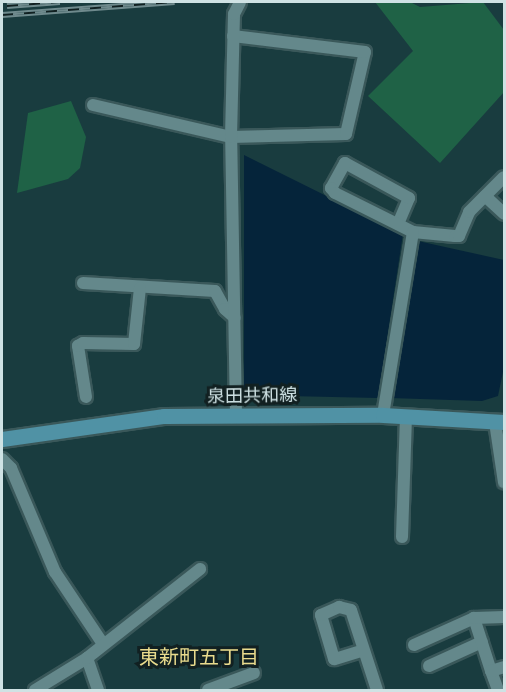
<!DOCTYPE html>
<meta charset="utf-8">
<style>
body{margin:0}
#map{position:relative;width:506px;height:692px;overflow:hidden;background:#193c3f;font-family:"Exo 2","Noto Sans JP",sans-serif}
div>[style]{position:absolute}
.green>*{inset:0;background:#1f6246}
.water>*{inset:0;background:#05243a}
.roads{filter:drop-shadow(2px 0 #3a585a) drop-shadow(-2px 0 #3a585a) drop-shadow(0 2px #3a585a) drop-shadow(0 -2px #3a585a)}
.minor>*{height:12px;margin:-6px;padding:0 6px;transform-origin:6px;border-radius:6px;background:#64888b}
.major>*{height:15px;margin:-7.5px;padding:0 7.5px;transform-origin:7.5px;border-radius:7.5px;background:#5092a5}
.rail>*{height:6px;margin-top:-3px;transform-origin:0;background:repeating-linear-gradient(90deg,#112021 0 11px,#6f8a8d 0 22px);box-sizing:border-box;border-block:2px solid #6f8a8d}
span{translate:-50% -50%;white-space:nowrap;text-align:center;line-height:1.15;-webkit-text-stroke:6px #112021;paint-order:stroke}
.street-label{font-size:18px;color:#cfe2e4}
.neighbourhood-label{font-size:20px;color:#e9db8d}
.frame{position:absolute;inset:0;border:3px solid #cfe2e4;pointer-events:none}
</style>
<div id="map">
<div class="green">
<i style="clip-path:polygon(375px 2px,410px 2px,420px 7px,483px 2px,504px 30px,504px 92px,440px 163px,368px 96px,413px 51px)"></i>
<i style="clip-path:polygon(71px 101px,86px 137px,80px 168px,68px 179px,17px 193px,28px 113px)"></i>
</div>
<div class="water">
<i style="clip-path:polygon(244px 155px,403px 234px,378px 398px,244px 395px)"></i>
<i style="clip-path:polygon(418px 241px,504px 260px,504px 367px,498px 396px,482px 401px,390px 398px)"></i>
</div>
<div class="roads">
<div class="minor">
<i style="left:93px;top:105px;width:142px;rotate:13.1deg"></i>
<i style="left:231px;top:137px;width:115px;rotate:-1.5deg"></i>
<i style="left:346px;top:134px;width:84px;rotate:-77deg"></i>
<i style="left:365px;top:52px;width:133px;rotate:-173.1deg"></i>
<i style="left:485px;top:196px;width:26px;rotate:43deg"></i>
<i style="left:398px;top:224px;width:28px;rotate:-67deg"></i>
<i style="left:409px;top:198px;width:73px;rotate:-151.3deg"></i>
<i style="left:345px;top:163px;width:29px;rotate:119deg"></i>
<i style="left:331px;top:188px;width:6px;rotate:51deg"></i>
<i style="left:335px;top:193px;width:87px;rotate:26.6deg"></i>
<i style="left:413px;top:232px;width:42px;rotate:5.4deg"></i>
<i style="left:455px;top:236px;width:4px"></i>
<i style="left:459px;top:236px;width:26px;rotate:-67deg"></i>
<i style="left:469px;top:212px;width:49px;rotate:-45deg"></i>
<i style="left:83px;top:283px;width:132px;rotate:3.5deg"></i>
<i style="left:215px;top:291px;width:21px;rotate:61deg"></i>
<i style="left:225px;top:309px;width:13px;rotate:42deg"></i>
<i style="left:86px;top:397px;width:52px;rotate:-98.9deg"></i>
<i style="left:78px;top:346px;width:6px;rotate:-31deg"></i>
<i style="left:83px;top:343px;width:51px;rotate:1.1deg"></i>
<i style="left:134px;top:344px;width:56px;rotate:-83.9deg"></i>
<i style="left:236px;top:415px;width:278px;rotate:-91deg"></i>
<i style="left:231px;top:137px;width:123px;rotate:-88.6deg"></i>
<i style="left:234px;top:14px;width:13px;rotate:-63deg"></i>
<i style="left:383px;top:415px;width:185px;rotate:-80.7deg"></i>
<i style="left:495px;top:422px;width:61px;rotate:81.5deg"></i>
<i style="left:2px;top:459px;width:13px;rotate:45deg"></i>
<i style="left:11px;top:468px;width:113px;rotate:67.1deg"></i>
<i style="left:55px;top:572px;width:87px;rotate:56.3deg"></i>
<i style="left:402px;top:537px;width:120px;rotate:-88.1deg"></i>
<i style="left:414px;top:645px;width:66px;rotate:-24.2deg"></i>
<i style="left:361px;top:651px;width:28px;rotate:163deg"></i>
<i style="left:334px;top:659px;width:46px;rotate:-106.5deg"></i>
<i style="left:321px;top:615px;width:20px;rotate:-24deg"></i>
<i style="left:339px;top:607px;width:12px;rotate:14deg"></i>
<i style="left:351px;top:610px;width:84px;rotate:72deg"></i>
<i style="left:87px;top:658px;width:34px;rotate:71deg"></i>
<i style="left:429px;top:666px;width:58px;rotate:-24.4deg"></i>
<i style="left:491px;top:671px;width:56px;rotate:-107.8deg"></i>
<i style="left:474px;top:618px;width:30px;rotate:-2deg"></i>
<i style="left:35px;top:690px;width:61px;rotate:-31.6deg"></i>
<i style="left:87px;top:658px;width:144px;rotate:-38.2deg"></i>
<i style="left:208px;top:690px;width:49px;rotate:-20.3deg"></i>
<i style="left:498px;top:690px;width:20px;rotate:-110deg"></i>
<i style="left:491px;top:671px;width:14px;rotate:-17deg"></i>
</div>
<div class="major">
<i style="left:2px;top:439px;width:164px;rotate:-8.1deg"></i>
<i style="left:164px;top:416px;width:219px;rotate:-0.3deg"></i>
<i style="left:383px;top:415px;width:121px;rotate:3.3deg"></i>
</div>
</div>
<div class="rail">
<i style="left:7px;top:6px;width:53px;rotate:-4.3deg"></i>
<i style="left:2px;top:15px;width:173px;rotate:-4.3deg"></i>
</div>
<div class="street-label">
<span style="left:252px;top:395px;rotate:-1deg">泉田共和線</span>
</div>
<div class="neighbourhood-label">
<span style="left:199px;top:656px">東新町五丁目</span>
</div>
<div class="frame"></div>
</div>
